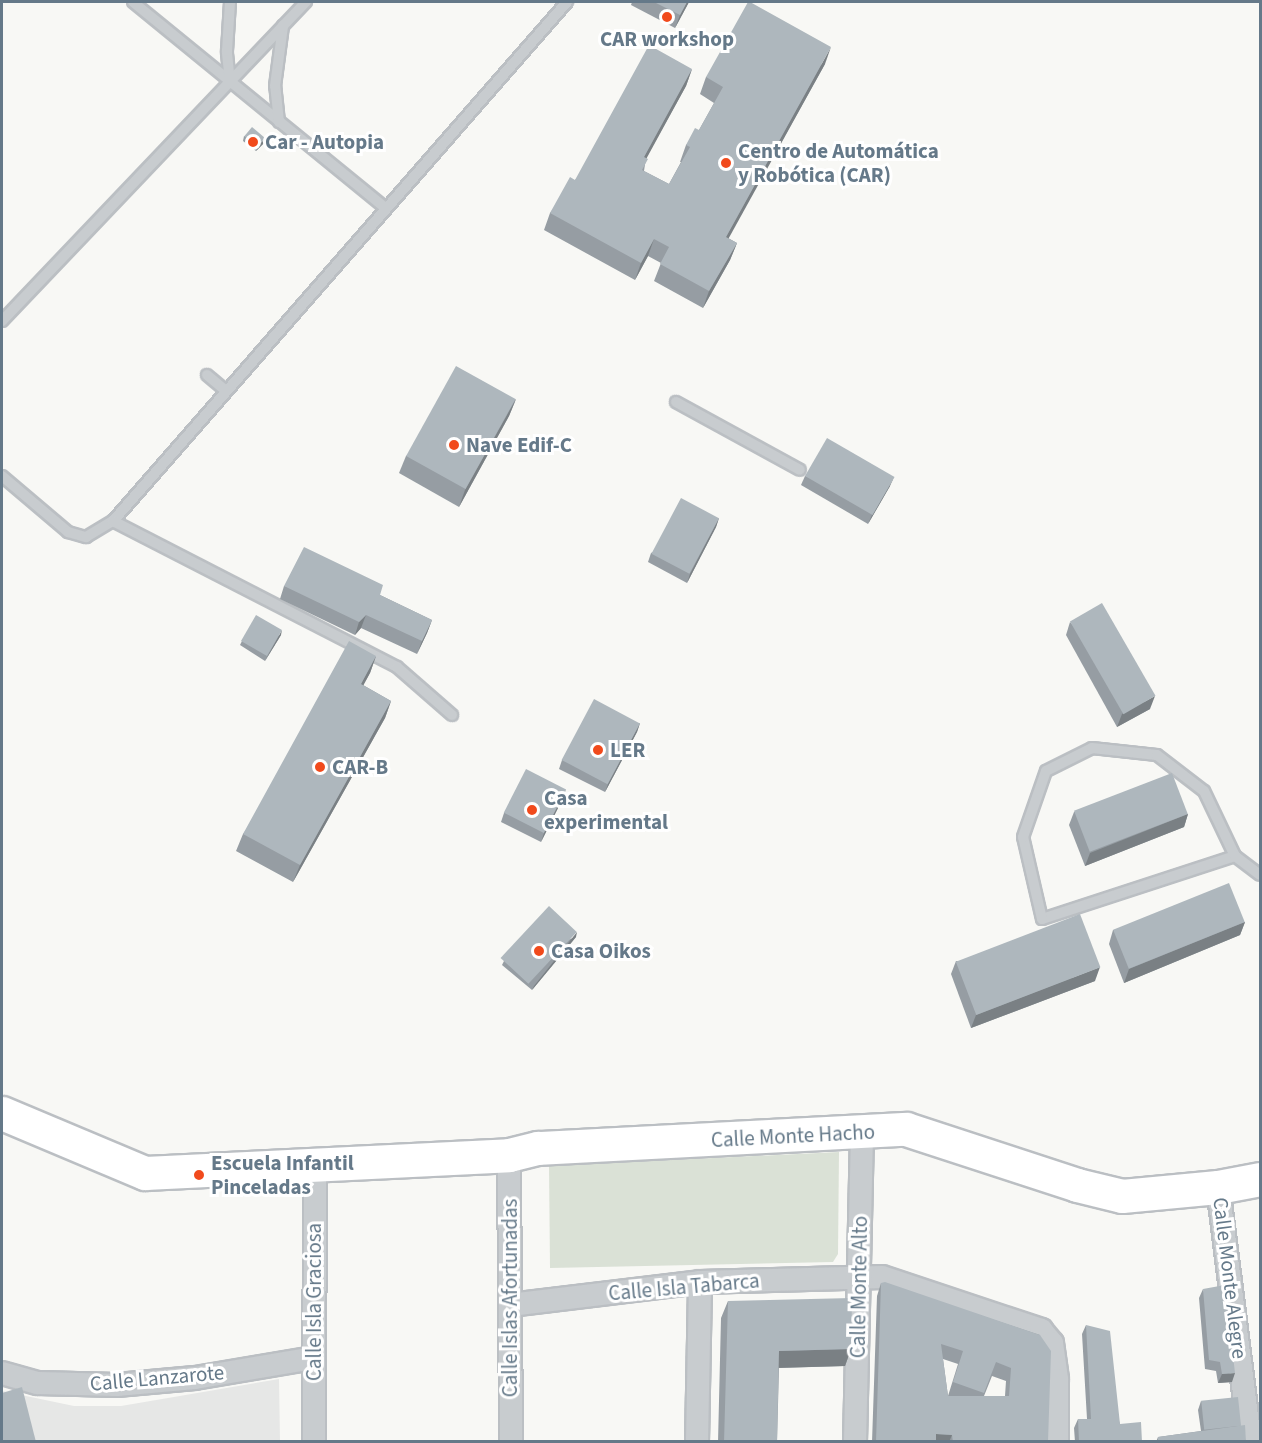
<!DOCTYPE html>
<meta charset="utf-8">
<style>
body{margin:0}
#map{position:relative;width:1262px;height:1443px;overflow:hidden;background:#f8f8f5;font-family:"Source Sans 3",sans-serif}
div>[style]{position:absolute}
.built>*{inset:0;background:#e6e7e6}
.green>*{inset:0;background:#dae1d6}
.roads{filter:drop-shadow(2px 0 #bbbfc3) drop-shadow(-2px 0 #bbbfc3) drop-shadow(0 2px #bbbfc3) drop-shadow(0 -2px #bbbfc3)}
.service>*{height:10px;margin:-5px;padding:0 5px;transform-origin:5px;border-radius:5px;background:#c8cccf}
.minor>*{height:22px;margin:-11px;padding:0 11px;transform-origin:11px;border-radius:11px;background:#c8cccf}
.primary>*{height:33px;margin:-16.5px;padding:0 16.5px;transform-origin:16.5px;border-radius:16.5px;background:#fff}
.wall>*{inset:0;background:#969da3}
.shaded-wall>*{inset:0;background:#7a8084}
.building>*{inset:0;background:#aeb7bd;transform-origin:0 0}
.dots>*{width:16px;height:16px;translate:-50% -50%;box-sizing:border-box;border:3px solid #fff;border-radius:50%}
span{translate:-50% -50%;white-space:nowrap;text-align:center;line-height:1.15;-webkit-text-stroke:6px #fff;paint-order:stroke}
.poi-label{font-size:21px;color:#657989;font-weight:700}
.left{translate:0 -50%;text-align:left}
.street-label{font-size:21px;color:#657989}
.frame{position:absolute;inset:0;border:3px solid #657989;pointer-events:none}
</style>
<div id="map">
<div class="built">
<i style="clip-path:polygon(279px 1379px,280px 1441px,2px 1442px,2px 1391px,74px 1406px,121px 1406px)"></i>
</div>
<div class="green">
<i style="clip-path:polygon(839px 1152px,838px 1254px,833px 1262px,550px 1268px,549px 1166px)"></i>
</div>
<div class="roads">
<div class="service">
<i style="left:133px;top:2px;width:326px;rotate:39.2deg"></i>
<i style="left:230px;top:82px;width:31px;rotate:-96deg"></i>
<i style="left:227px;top:51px;width:49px;rotate:-86.5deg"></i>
<i style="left:279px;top:122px;width:36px;rotate:-96deg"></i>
<i style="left:275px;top:86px;width:61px;rotate:-82.4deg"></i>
<i style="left:2px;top:321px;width:441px;rotate:-46.4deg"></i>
<i style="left:207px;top:375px;width:25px;rotate:40deg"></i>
<i style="left:676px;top:402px;width:141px;rotate:28.7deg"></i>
<i style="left:2px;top:476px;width:87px;rotate:40.3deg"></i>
<i style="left:68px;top:532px;width:19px;rotate:16deg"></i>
<i style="left:86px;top:537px;width:31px;rotate:-31deg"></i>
<i style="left:113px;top:521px;width:690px;rotate:-48.82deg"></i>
<i style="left:113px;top:521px;width:319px;rotate:27.2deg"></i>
<i style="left:397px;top:667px;width:73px;rotate:41.1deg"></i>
<i style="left:1235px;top:856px;width:203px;rotate:161.9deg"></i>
<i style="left:1042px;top:919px;width:84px;rotate:-103deg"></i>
<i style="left:1023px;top:837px;width:70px;rotate:-70.8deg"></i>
<i style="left:1046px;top:771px;width:51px;rotate:-26.6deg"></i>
<i style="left:1092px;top:748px;width:65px;rotate:6.1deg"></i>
<i style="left:1157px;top:755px;width:59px;rotate:37.5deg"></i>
<i style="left:1204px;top:791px;width:72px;rotate:64.5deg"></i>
<i style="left:1235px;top:856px;width:31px;rotate:37deg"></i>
</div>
<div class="minor">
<i style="left:509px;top:1155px;width:287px;rotate:89.6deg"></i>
<i style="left:1218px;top:1187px;width:257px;rotate:82.8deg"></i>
<i style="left:510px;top:1305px;width:191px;rotate:-6.9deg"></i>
<i style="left:700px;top:1282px;width:182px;rotate:-1.6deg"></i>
<i style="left:882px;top:1277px;width:168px;rotate:18.4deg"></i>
<i style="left:1041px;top:1330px;width:17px;rotate:50deg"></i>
<i style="left:1052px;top:1343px;width:37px;rotate:82deg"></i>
<i style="left:1057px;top:1380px;width:62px;rotate:90deg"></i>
<i style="left:2px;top:1373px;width:37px;rotate:16deg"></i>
<i style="left:38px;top:1383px;width:79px;rotate:1.5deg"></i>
<i style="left:117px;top:1385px;width:78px;rotate:-5.1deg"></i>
<i style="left:195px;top:1378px;width:120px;rotate:-9.6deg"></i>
<i style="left:314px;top:1442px;width:279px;rotate:-89.8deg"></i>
<i style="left:697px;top:1442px;width:160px;rotate:-88.9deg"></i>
<i style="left:855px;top:1442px;width:309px;rotate:-88.7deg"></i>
</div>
<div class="primary">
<i style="left:2px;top:1113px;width:155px;rotate:22.8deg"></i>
<i style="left:145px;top:1173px;width:364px;rotate:-2.8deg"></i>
<i style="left:509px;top:1155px;width:30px;rotate:-14deg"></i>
<i style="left:538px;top:1148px;width:368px;rotate:-3deg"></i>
<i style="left:906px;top:1129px;width:180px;rotate:18.1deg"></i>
<i style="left:1077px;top:1185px;width:46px;rotate:13.7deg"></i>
<i style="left:1122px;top:1196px;width:96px;rotate:-5.4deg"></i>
<i style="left:1218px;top:1187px;width:43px;rotate:-10.8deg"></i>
</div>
</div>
<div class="wall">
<i style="clip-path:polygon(632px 2px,689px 2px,675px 28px,631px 5px)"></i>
<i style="clip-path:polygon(825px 64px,728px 238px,737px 243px,730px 260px,703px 308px,654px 281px,661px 263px,648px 256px,635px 280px,544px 230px,550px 213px,575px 180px,692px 69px,686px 86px,646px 158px,644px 171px,669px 184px,681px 162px,680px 162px,686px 145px,699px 130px,714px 103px,700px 94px,706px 77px)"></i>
<i style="clip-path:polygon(244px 136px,264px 143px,256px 151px,243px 141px)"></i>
<i style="clip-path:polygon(516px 399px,509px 416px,459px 507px,399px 473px,406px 456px)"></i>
<i style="clip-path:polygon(805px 476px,890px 486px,868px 524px,801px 485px)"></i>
<i style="clip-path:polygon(719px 518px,716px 527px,687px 583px,648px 562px,651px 553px)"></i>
<i style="clip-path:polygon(284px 586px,380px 595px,432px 620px,427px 633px,417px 654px,361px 628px,355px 635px,280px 599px)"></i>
<i style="clip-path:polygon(1070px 622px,1150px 709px,1117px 727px,1066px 635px)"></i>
<i style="clip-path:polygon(281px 635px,265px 661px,240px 645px,242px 641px)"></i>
<i style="clip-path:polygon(376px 656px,370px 673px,363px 685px,391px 701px,385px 718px,293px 882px,236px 851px,243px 834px)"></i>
<i style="clip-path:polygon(640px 723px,637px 732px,605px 792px,559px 769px,562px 760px)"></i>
<i style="clip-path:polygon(563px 798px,541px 842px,501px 822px,504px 813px)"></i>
<i style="clip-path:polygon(1074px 812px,1188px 814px,1184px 827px,1085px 866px,1069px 825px)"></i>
<i style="clip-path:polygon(1245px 922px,1240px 935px,1124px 983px,1109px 944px,1113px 930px)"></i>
<i style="clip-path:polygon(576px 937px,532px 990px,502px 965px,504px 961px)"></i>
<i style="clip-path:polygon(956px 961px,1095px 981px,971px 1028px,951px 974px)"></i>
<i style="clip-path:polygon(evenodd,881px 1283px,1040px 1335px,1048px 1442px,872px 1442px,877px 1296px,881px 1283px,943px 1359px,958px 1364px,948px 1396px,943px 1359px,881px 1283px,992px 1376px,1006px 1381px,1005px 1396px,984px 1396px,992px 1376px)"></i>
<i style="clip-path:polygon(1203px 1289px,1232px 1382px,1218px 1383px,1216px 1371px,1205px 1369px,1199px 1298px)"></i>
<i style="clip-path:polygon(728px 1301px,851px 1349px,845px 1366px,779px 1368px,777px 1442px,718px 1442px,721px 1318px)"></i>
<i style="clip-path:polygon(1086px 1325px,1120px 1424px,1142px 1442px,1075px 1442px,1074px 1428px,1078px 1419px,1087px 1419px,1082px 1334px)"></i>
<i style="clip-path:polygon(1201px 1401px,1241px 1426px,1246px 1442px,1156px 1442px,1158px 1437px,1201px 1431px,1198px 1410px)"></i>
</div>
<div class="shaded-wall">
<i style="clip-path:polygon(687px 2px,689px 2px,675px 28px,680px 15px)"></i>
<i style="clip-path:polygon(831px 47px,825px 64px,720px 254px,726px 237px)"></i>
<i style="clip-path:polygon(692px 69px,686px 86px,638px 174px,644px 157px)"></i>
<i style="clip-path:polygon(265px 138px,264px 143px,256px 151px,258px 147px)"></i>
<i style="clip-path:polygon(654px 239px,648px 256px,635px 280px,641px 263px)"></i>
<i style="clip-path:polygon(737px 243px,730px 260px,703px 308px,709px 291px)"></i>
<i style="clip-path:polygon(516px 399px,509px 416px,459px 507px,465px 490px)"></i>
<i style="clip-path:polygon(894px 477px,890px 486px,868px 524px,872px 515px)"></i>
<i style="clip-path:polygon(719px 518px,716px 527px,687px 583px,690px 574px)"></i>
<i style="clip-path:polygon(366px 615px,361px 628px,355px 635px,359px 622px)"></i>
<i style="clip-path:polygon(432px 620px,427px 633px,417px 654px,422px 641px)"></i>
<i style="clip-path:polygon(282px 630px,281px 635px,265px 661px,267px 657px)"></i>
<i style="clip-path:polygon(376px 656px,370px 673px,355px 701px,361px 684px)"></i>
<i style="clip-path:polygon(1155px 696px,1150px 709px,1117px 727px,1122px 714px)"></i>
<i style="clip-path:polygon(391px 701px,385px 718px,293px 882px,300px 865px)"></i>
<i style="clip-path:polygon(640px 723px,637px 732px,605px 792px,608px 784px)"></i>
<i style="clip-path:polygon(566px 789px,563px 798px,541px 842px,544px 833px)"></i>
<i style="clip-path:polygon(1188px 814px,1184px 827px,1085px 866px,1090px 853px)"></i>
<i style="clip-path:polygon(1245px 922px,1240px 935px,1124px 983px,1129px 969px)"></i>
<i style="clip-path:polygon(577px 932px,576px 937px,532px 990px,534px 986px)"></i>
<i style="clip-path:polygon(1100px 967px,1095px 981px,971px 1028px,976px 1015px)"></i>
<i style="clip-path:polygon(851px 1349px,845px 1366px,773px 1368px,779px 1351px)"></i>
<i style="clip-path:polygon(1235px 1373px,1232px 1382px,1218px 1383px,1222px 1374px)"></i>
<i style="clip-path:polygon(936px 1434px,952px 1435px,949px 1442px,934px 1442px)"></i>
</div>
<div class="building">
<i style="clip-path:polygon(654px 2px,687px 2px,680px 15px)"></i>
<i style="clip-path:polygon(748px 2px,750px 2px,831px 47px,726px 237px,737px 243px,709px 291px,660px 264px,669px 247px,654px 239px,641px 263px,550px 213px,570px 177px,575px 180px,649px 45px,692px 69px,644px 157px,648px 159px,642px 170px,669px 184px,690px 147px,686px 145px,695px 128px,699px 130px,723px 87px,706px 77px)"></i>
<i style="left:252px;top:127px;width:17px;height:12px;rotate:40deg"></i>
<i style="left:456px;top:366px;width:68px;height:103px;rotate:29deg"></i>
<i style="left:827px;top:438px;width:78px;height:44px;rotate:30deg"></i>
<i style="left:681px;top:498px;width:43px;height:63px;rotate:28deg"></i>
<i style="clip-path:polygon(304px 547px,383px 585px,380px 595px,432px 620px,422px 641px,366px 615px,359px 622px,284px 586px)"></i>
<i style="left:1102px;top:603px;width:107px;height:37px;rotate:60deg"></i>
<i style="left:256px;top:615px;width:30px;height:30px;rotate:30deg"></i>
<i style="clip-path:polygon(349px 641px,376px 656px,361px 684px,391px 701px,300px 865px,243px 834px)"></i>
<i style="left:594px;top:699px;width:52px;height:69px;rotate:28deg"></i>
<i style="left:526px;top:769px;width:45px;height:49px;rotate:27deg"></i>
<i style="left:1172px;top:773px;width:44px;height:105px;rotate:69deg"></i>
<i style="left:1229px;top:883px;width:42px;height:125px;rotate:68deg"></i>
<i style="left:549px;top:906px;width:38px;height:71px;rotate:43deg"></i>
<i style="left:1080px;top:914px;width:57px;height:133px;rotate:69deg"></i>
<i style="clip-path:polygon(evenodd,885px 1282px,1040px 1335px,1051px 1351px,1048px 1442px,953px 1442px,952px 1435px,936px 1434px,936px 1442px,876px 1442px,881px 1283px,885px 1282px,941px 1344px,963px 1351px,953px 1382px,984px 1393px,996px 1362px,1011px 1368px,1009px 1396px,948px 1396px,941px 1344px)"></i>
<i style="clip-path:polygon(1225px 1285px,1235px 1373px,1222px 1374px,1220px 1362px,1209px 1360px,1203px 1289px)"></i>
<i style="clip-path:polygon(852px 1298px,851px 1349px,779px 1351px,777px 1442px,724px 1442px,728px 1301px)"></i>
<i style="clip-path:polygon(1086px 1325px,1110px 1331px,1120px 1424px,1141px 1422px,1142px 1442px,1079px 1442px,1078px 1419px,1091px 1419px)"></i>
<i style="clip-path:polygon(22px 1387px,36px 1442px,2px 1442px,2px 1393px)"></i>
<i style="left:1238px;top:1397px;width:29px;height:37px;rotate:84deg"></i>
<i style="clip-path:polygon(1245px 1425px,1246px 1442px,1158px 1442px,1158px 1437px)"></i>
</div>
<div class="dots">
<i style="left:667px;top:17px;background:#f14a1c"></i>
<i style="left:253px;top:142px;background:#f14a1c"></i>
<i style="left:726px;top:163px;background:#f14a1c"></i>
<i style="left:454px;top:445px;background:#f14a1c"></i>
<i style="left:598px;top:750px;background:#f14a1c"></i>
<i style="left:320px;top:767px;background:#f14a1c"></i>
<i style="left:532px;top:810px;background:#f14a1c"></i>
<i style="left:539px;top:951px;background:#f14a1c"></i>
<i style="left:199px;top:1175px;background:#f14a1c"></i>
</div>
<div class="poi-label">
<span style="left:667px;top:39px">CAR workshop</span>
<span class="left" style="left:265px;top:142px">Car - Autopia</span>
<span class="left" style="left:738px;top:163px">Centro de Automática<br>y Robótica (CAR)</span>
<span class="left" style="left:466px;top:445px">Nave Edif-C</span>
<span class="left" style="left:610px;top:750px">LER</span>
<span class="left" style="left:332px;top:767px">CAR-B</span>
<span class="left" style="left:544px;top:810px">Casa<br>experimental</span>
<span class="left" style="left:551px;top:951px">Casa Oikos</span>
<span class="left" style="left:211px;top:1175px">Escuela Infantil<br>Pinceladas</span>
</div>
<div class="street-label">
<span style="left:793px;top:1136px;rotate:-3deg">Calle Monte Hacho</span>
<span style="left:1230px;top:1278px;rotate:83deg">Calle Monte Alegre</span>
<span style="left:684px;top:1287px;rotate:-5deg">Calle Isla Tabarca</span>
<span style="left:859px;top:1287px;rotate:-89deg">Calle Monte Alto</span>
<span style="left:510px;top:1298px;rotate:-90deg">Calle Islas Afortunadas</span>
<span style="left:314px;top:1302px;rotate:-90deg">Calle Isla Graciosa</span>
<span style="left:157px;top:1378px;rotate:-5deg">Calle Lanzarote</span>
</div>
<div class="frame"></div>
</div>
